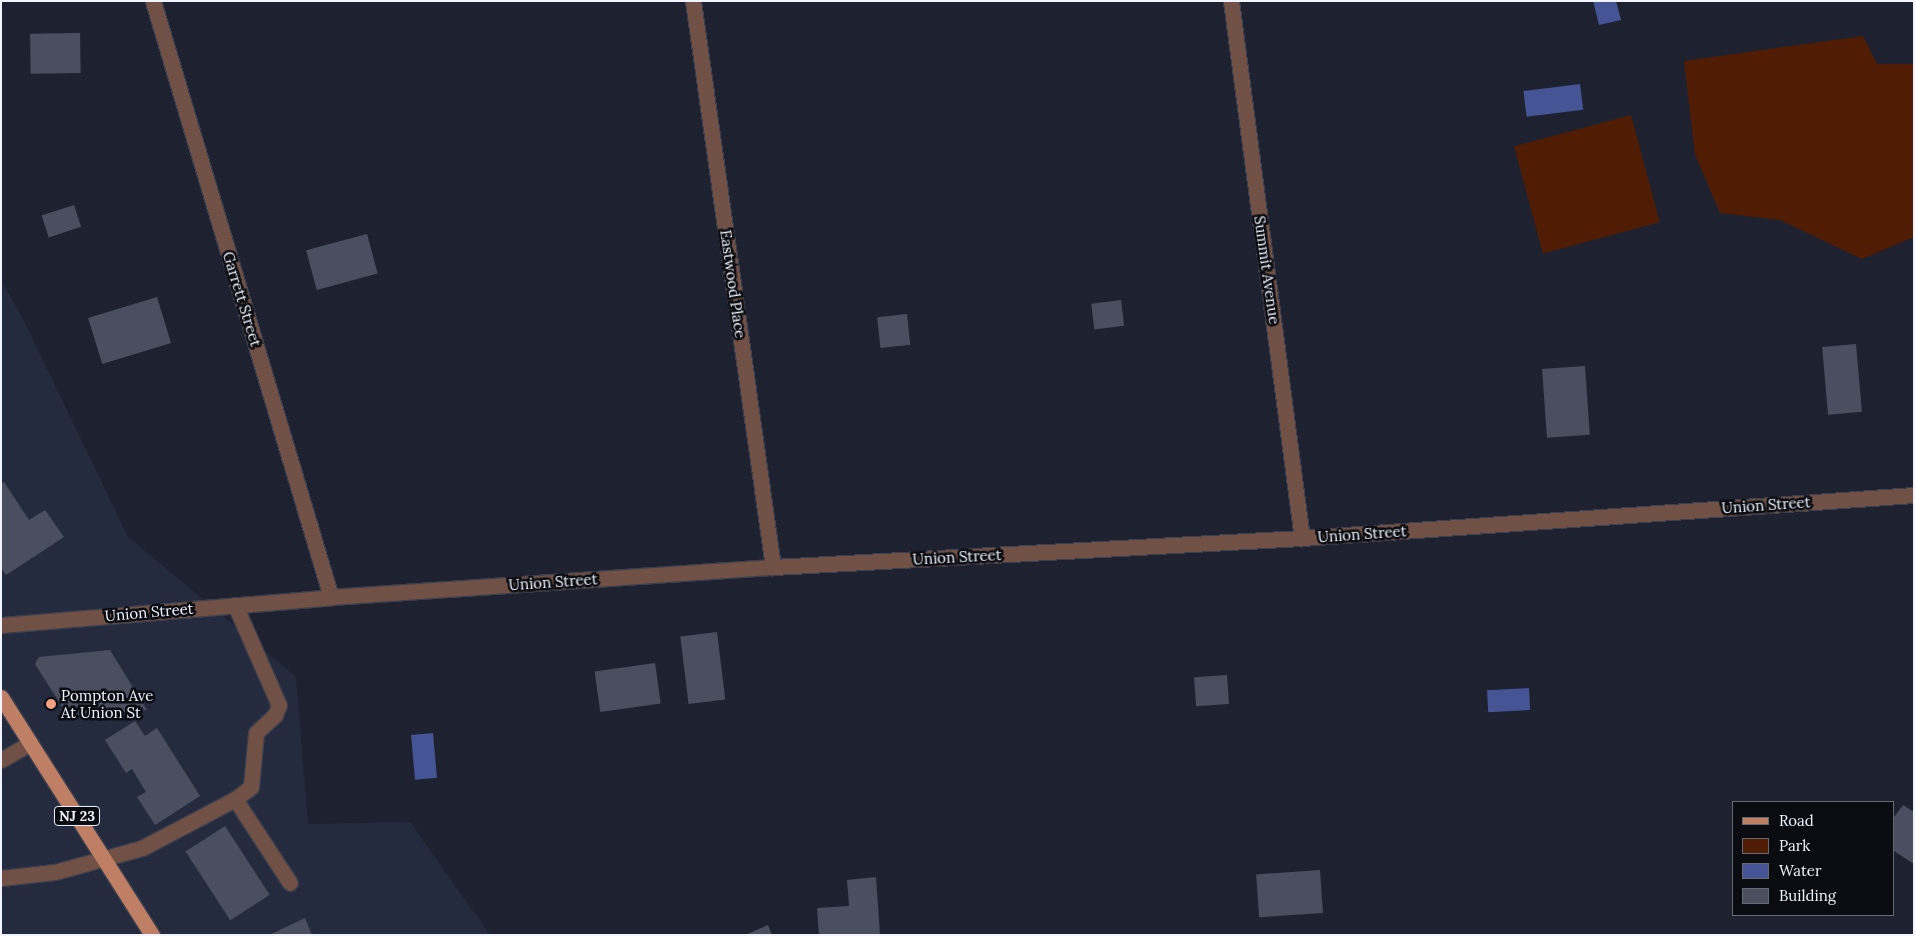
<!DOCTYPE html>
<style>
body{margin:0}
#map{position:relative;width:1915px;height:936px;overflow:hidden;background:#1e2230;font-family:Lora,serif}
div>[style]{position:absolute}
.built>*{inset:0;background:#252b3f}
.green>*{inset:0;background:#501c03;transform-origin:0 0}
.water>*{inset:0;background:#455494;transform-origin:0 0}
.building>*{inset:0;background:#4a4f5f;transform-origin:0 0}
.roads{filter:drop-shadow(1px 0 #3c3f4d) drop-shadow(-1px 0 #3c3f4d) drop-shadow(0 1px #3c3f4d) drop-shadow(0 -1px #3c3f4d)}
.lane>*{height:15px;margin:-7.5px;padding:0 7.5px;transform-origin:7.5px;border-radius:7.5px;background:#715145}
.street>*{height:15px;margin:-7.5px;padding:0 7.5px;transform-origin:7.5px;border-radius:7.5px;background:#715145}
.primary>*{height:15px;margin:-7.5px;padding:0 7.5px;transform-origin:7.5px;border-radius:7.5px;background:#bf7f65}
.dots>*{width:14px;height:14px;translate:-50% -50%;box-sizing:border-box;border:2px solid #0a0c12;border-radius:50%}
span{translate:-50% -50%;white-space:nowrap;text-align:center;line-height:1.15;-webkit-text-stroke:5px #0a0c12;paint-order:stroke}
.shield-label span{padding:1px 4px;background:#0a0c12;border:1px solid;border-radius:4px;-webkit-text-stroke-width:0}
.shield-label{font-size:14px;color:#f1f4fe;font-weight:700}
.street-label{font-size:15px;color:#f1f4fe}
.poi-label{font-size:15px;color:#f1f4fe}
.left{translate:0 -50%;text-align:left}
.frame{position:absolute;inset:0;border:2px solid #f1f4fe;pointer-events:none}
.legend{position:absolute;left:1732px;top:801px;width:162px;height:115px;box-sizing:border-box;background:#0a0c12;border:1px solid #666970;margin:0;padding:6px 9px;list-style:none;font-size:15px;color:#f1f4fe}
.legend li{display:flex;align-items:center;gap:10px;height:25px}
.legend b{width:25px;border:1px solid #666970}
</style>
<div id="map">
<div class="built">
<i style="clip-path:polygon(1px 280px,24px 321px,128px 537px,296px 677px,308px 824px,410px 822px,490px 935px,1px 935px)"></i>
</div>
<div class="green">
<i style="clip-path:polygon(1863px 36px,1877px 64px,1914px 64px,1914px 237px,1862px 259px,1780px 220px,1720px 213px,1695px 154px,1684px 61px)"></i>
<i style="left:1631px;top:115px;width:111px;height:121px;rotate:75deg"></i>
</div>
<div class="water">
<i style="clip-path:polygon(1593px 1px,1616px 1px,1621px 20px,1599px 25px)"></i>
<i style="left:1580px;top:84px;width:26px;height:57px;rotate:83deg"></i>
<i style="left:1529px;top:688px;width:22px;height:42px;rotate:87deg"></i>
<i style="left:433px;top:733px;width:45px;height:22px;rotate:85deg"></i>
</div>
<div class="building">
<i style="left:80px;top:33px;width:40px;height:50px;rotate:89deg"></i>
<i style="left:74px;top:205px;width:23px;height:34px;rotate:72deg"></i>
<i style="left:367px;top:234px;width:41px;height:63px;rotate:75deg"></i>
<i style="left:157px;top:297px;width:48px;height:72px;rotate:73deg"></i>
<i style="left:1121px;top:300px;width:26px;height:30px;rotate:83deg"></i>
<i style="left:907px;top:314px;width:31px;height:30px;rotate:84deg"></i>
<i style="left:1856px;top:344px;width:68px;height:34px;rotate:85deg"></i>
<i style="left:1585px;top:366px;width:69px;height:43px;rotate:86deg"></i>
<i style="clip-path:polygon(4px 482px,29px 520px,45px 510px,64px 537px,6px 575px,1px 568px,1px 484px)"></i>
<i style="left:717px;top:632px;width:68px;height:37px;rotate:83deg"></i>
<i style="clip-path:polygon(110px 650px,147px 710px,68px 716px,35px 664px,39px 657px)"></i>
<i style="left:655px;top:663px;width:41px;height:61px;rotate:82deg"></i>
<i style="left:1227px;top:675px;width:29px;height:33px;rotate:86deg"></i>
<i style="clip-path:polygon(135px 721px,145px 736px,157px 728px,200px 796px,155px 825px,137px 797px,146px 792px,132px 769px,126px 773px,105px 740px)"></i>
<i style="clip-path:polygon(1903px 805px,1914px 812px,1914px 864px,1894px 851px,1894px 817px)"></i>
<i style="left:225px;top:826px;width:82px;height:47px;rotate:57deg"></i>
<i style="left:1320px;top:870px;width:43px;height:64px;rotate:86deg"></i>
<i style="clip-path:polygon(876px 877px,880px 935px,819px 935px,817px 908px,849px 906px,847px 880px)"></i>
<i style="clip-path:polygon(305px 918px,312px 935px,269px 935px)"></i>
<i style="clip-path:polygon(768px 925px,772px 935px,745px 935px)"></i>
</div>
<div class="roads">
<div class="lane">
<i style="left:235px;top:605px;width:109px;rotate:66.3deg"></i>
<i style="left:279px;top:705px;width:11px;rotate:112deg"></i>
<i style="left:275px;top:715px;width:26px;rotate:137deg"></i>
<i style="left:256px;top:733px;width:54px;rotate:95.3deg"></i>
<i style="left:251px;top:787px;width:20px;rotate:143deg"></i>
<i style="left:235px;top:799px;width:100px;rotate:56.8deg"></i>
<i style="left:1px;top:760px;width:34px;rotate:-30deg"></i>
<i style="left:1px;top:878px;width:54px;rotate:-6.3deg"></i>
<i style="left:55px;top:872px;width:90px;rotate:-15.4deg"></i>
<i style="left:142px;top:848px;width:105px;rotate:-27.8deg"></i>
</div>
<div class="street">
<i style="left:153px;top:1px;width:622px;rotate:73.37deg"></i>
<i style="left:693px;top:1px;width:572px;rotate:81.95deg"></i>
<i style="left:1231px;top:1px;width:542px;rotate:82.47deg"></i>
<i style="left:1px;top:625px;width:331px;rotate:-4.8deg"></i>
<i style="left:331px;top:597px;width:443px;rotate:-3.9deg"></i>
<i style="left:773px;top:567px;width:530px;rotate:-3.14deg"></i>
<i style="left:1302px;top:538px;width:614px;rotate:-4.02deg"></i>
</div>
<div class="primary">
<i style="left:1px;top:697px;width:282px;rotate:57.6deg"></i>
</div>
</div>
<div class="dots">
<i style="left:51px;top:704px;background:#f2a07f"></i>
</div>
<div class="shield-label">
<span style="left:77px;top:816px">NJ 23</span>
</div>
<div class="street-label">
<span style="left:1267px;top:270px;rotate:82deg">Summit Avenue</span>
<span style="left:733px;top:284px;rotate:82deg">Eastwood Place</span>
<span style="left:242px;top:299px;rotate:73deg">Garrett Street</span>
<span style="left:1766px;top:505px;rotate:-4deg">Union Street</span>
<span style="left:1362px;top:534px;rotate:-4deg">Union Street</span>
<span style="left:957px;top:557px;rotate:-3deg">Union Street</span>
<span style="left:553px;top:582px;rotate:-4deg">Union Street</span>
<span style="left:149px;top:612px;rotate:-5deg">Union Street</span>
</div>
<div class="poi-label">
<span class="left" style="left:61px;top:704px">Pompton Ave<br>At Union St</span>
</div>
<div class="frame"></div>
<ul class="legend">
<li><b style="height:6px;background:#bf7f65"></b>Road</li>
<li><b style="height:14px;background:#501c03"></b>Park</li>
<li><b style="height:14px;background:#455494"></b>Water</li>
<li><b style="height:14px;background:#4a4f5f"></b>Building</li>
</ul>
</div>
